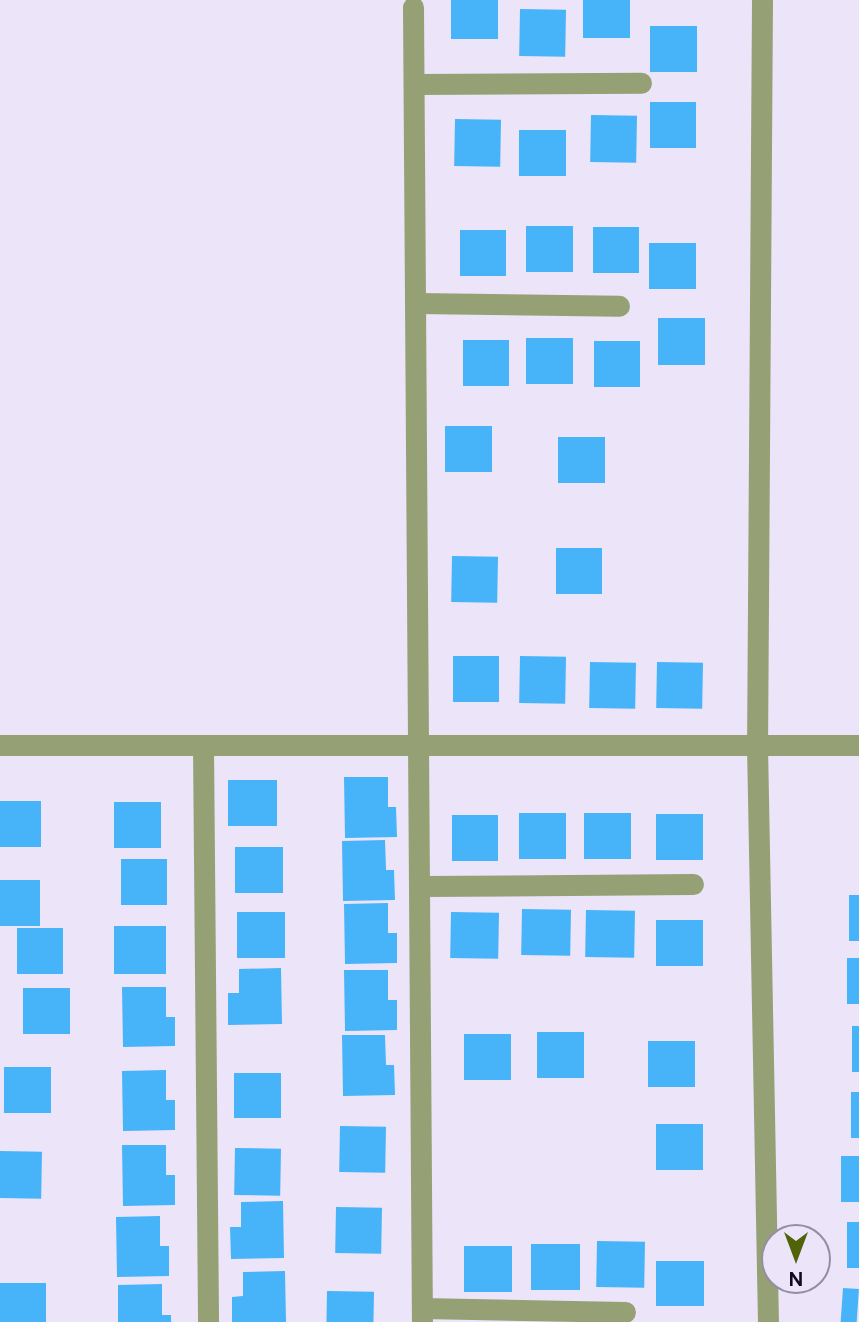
<!DOCTYPE html>
<style>
body{margin:0}
#map{position:relative;width:859px;height:1322px;overflow:hidden;background:#ece5fa;font-family:Figtree,sans-serif}
div>[style]{position:absolute}
.building>*{inset:0;background:#47b3f9;transform-origin:0 0}
.minor>*{height:21px;margin:-10.5px;padding:0 10.5px;transform-origin:10.5px;border-radius:10.5px;background:#95a175}
span{translate:-50% -50%;white-space:nowrap;text-align:center;line-height:1.15;-webkit-text-stroke:7px #ece5fa;paint-order:stroke}
.north{position:absolute;left:761px;top:1224px;width:70px;height:70px;box-sizing:border-box;background:#ece5fa;border:2px solid #958ea1;border-radius:50%;rotate:180deg;font-size:19px;font-weight:700;line-height:28px;text-align:center;color:#120b1c}
.north::after{content:'';display:block;margin:auto;width:24px;height:32px;background:#516309;clip-path:polygon(50% 0,100% 100%,50% 72%,0 100%)}
</style>
<div id="map">
<div class="building">
<i style="left:451px;top:0;width:47px;height:39px"></i>
<i style="left:583px;top:0;width:47px;height:38px"></i>
<i style="left:520px;top:9px;width:46px;height:47px;rotate:1deg"></i>
<i style="left:650px;top:26px;width:47px;height:46px"></i>
<i style="left:650px;top:102px;width:46px;height:46px"></i>
<i style="left:591px;top:115px;width:46px;height:47px;rotate:1deg"></i>
<i style="left:455px;top:119px;width:46px;height:47px;rotate:1deg"></i>
<i style="left:519px;top:130px;width:47px;height:46px"></i>
<i style="left:526px;top:226px;width:47px;height:46px"></i>
<i style="left:593px;top:227px;width:46px;height:46px"></i>
<i style="left:460px;top:230px;width:46px;height:46px"></i>
<i style="left:649px;top:243px;width:47px;height:46px"></i>
<i style="left:658px;top:318px;width:47px;height:47px"></i>
<i style="left:526px;top:338px;width:47px;height:46px"></i>
<i style="left:463px;top:340px;width:46px;height:46px"></i>
<i style="left:594px;top:341px;width:46px;height:46px"></i>
<i style="left:445px;top:426px;width:47px;height:46px"></i>
<i style="left:558px;top:437px;width:47px;height:46px"></i>
<i style="left:556px;top:548px;width:46px;height:46px"></i>
<i style="left:452px;top:556px;width:46px;height:46px;rotate:1deg"></i>
<i style="left:453px;top:656px;width:46px;height:46px"></i>
<i style="left:520px;top:656px;width:46px;height:47px;rotate:1deg"></i>
<i style="left:590px;top:662px;width:46px;height:46px;rotate:1deg"></i>
<i style="left:657px;top:662px;width:46px;height:46px;rotate:1deg"></i>
<i style="clip-path:polygon(344px 777px,388px 777px,388px 807px,396px 807px,397px 837px,345px 838px)"></i>
<i style="left:228px;top:780px;width:49px;height:46px"></i>
<i style="left:0;top:801px;width:41px;height:46px"></i>
<i style="left:114px;top:802px;width:47px;height:46px"></i>
<i style="left:519px;top:813px;width:47px;height:46px"></i>
<i style="left:584px;top:813px;width:47px;height:46px"></i>
<i style="left:656px;top:814px;width:47px;height:46px"></i>
<i style="left:452px;top:815px;width:46px;height:46px"></i>
<i style="clip-path:polygon(385px 840px,386px 870px,394px 870px,395px 900px,343px 901px,342px 841px)"></i>
<i style="left:235px;top:847px;width:48px;height:46px"></i>
<i style="left:121px;top:859px;width:46px;height:46px"></i>
<i style="left:0;top:880px;width:40px;height:46px"></i>
<i style="left:849px;top:895px;width:10px;height:46px"></i>
<i style="clip-path:polygon(388px 903px,388px 933px,397px 933px,397px 963px,345px 964px,344px 904px)"></i>
<i style="left:522px;top:909px;width:49px;height:46px;rotate:1deg"></i>
<i style="left:586px;top:910px;width:49px;height:47px;rotate:1deg"></i>
<i style="left:237px;top:912px;width:48px;height:46px"></i>
<i style="left:451px;top:912px;width:48px;height:46px;rotate:1deg"></i>
<i style="left:656px;top:920px;width:47px;height:46px"></i>
<i style="left:114px;top:926px;width:52px;height:48px"></i>
<i style="left:17px;top:928px;width:46px;height:46px"></i>
<i style="left:847px;top:958px;width:12px;height:46px"></i>
<i style="clip-path:polygon(281px 968px,282px 1024px,228px 1025px,228px 993px,239px 993px,239px 969px)"></i>
<i style="clip-path:polygon(344px 970px,388px 970px,388px 1000px,397px 1000px,397px 1030px,345px 1031px)"></i>
<i style="clip-path:polygon(122px 987px,166px 987px,166px 1017px,175px 1017px,175px 1046px,123px 1047px)"></i>
<i style="left:23px;top:988px;width:47px;height:46px"></i>
<i style="left:852px;top:1026px;width:7px;height:46px"></i>
<i style="left:537px;top:1032px;width:47px;height:46px"></i>
<i style="left:464px;top:1034px;width:47px;height:46px"></i>
<i style="clip-path:polygon(342px 1035px,385px 1035px,386px 1065px,394px 1065px,395px 1095px,343px 1096px)"></i>
<i style="left:648px;top:1041px;width:47px;height:46px"></i>
<i style="left:4px;top:1067px;width:47px;height:46px"></i>
<i style="clip-path:polygon(166px 1070px,166px 1100px,175px 1100px,175px 1130px,123px 1131px,122px 1071px)"></i>
<i style="left:234px;top:1073px;width:47px;height:45px"></i>
<i style="left:851px;top:1092px;width:8px;height:46px"></i>
<i style="left:656px;top:1124px;width:47px;height:46px"></i>
<i style="left:340px;top:1126px;width:46px;height:46px;rotate:1deg"></i>
<i style="clip-path:polygon(122px 1145px,166px 1145px,166px 1175px,175px 1175px,175px 1205px,123px 1206px)"></i>
<i style="left:235px;top:1148px;width:46px;height:47px;rotate:1deg"></i>
<i style="left:0;top:1151px;width:42px;height:47px;rotate:1deg"></i>
<i style="left:841px;top:1156px;width:18px;height:46px"></i>
<i style="clip-path:polygon(283px 1201px,284px 1258px,231px 1259px,230px 1227px,241px 1227px,241px 1202px)"></i>
<i style="left:336px;top:1207px;width:46px;height:46px;rotate:1deg"></i>
<i style="clip-path:polygon(160px 1216px,160px 1246px,169px 1246px,169px 1276px,117px 1277px,116px 1217px)"></i>
<i style="left:847px;top:1222px;width:12px;height:46px"></i>
<i style="left:597px;top:1241px;width:48px;height:46px;rotate:1deg"></i>
<i style="left:531px;top:1244px;width:49px;height:46px"></i>
<i style="left:464px;top:1246px;width:48px;height:46px"></i>
<i style="left:656px;top:1261px;width:48px;height:45px"></i>
<i style="clip-path:polygon(285px 1271px,286px 1322px,232px 1322px,232px 1297px,243px 1296px,243px 1272px)"></i>
<i style="left:0;top:1283px;width:46px;height:39px"></i>
<i style="clip-path:polygon(162px 1284px,162px 1315px,171px 1315px,171px 1322px,118px 1322px,118px 1285px)"></i>
<i style="left:843px;top:1288px;width:16px;height:34px;rotate:4deg"></i>
<i style="left:327px;top:1291px;width:47px;height:31px;rotate:1deg"></i>
</div>
<div class="minor">
<i style="left:762px;top:0;width:745px;rotate:90.38deg"></i>
<i style="left:757px;top:745px;width:577px;rotate:88.91deg"></i>
<i style="left:413px;top:7px;width:1315px;rotate:89.61deg"></i>
<i style="left:415px;top:84px;width:226px;rotate:-0.3deg"></i>
<i style="left:416px;top:303px;width:203px;rotate:0.8deg"></i>
<i style="left:0;top:745px;width:859px"></i>
<i style="left:203px;top:745px;width:577px;rotate:89.5deg"></i>
<i style="left:421px;top:886px;width:272px;rotate:-0.4deg"></i>
<i style="left:422px;top:1308px;width:203px;rotate:1.1deg"></i>
</div>
<div class="north">N</div>
</div>
